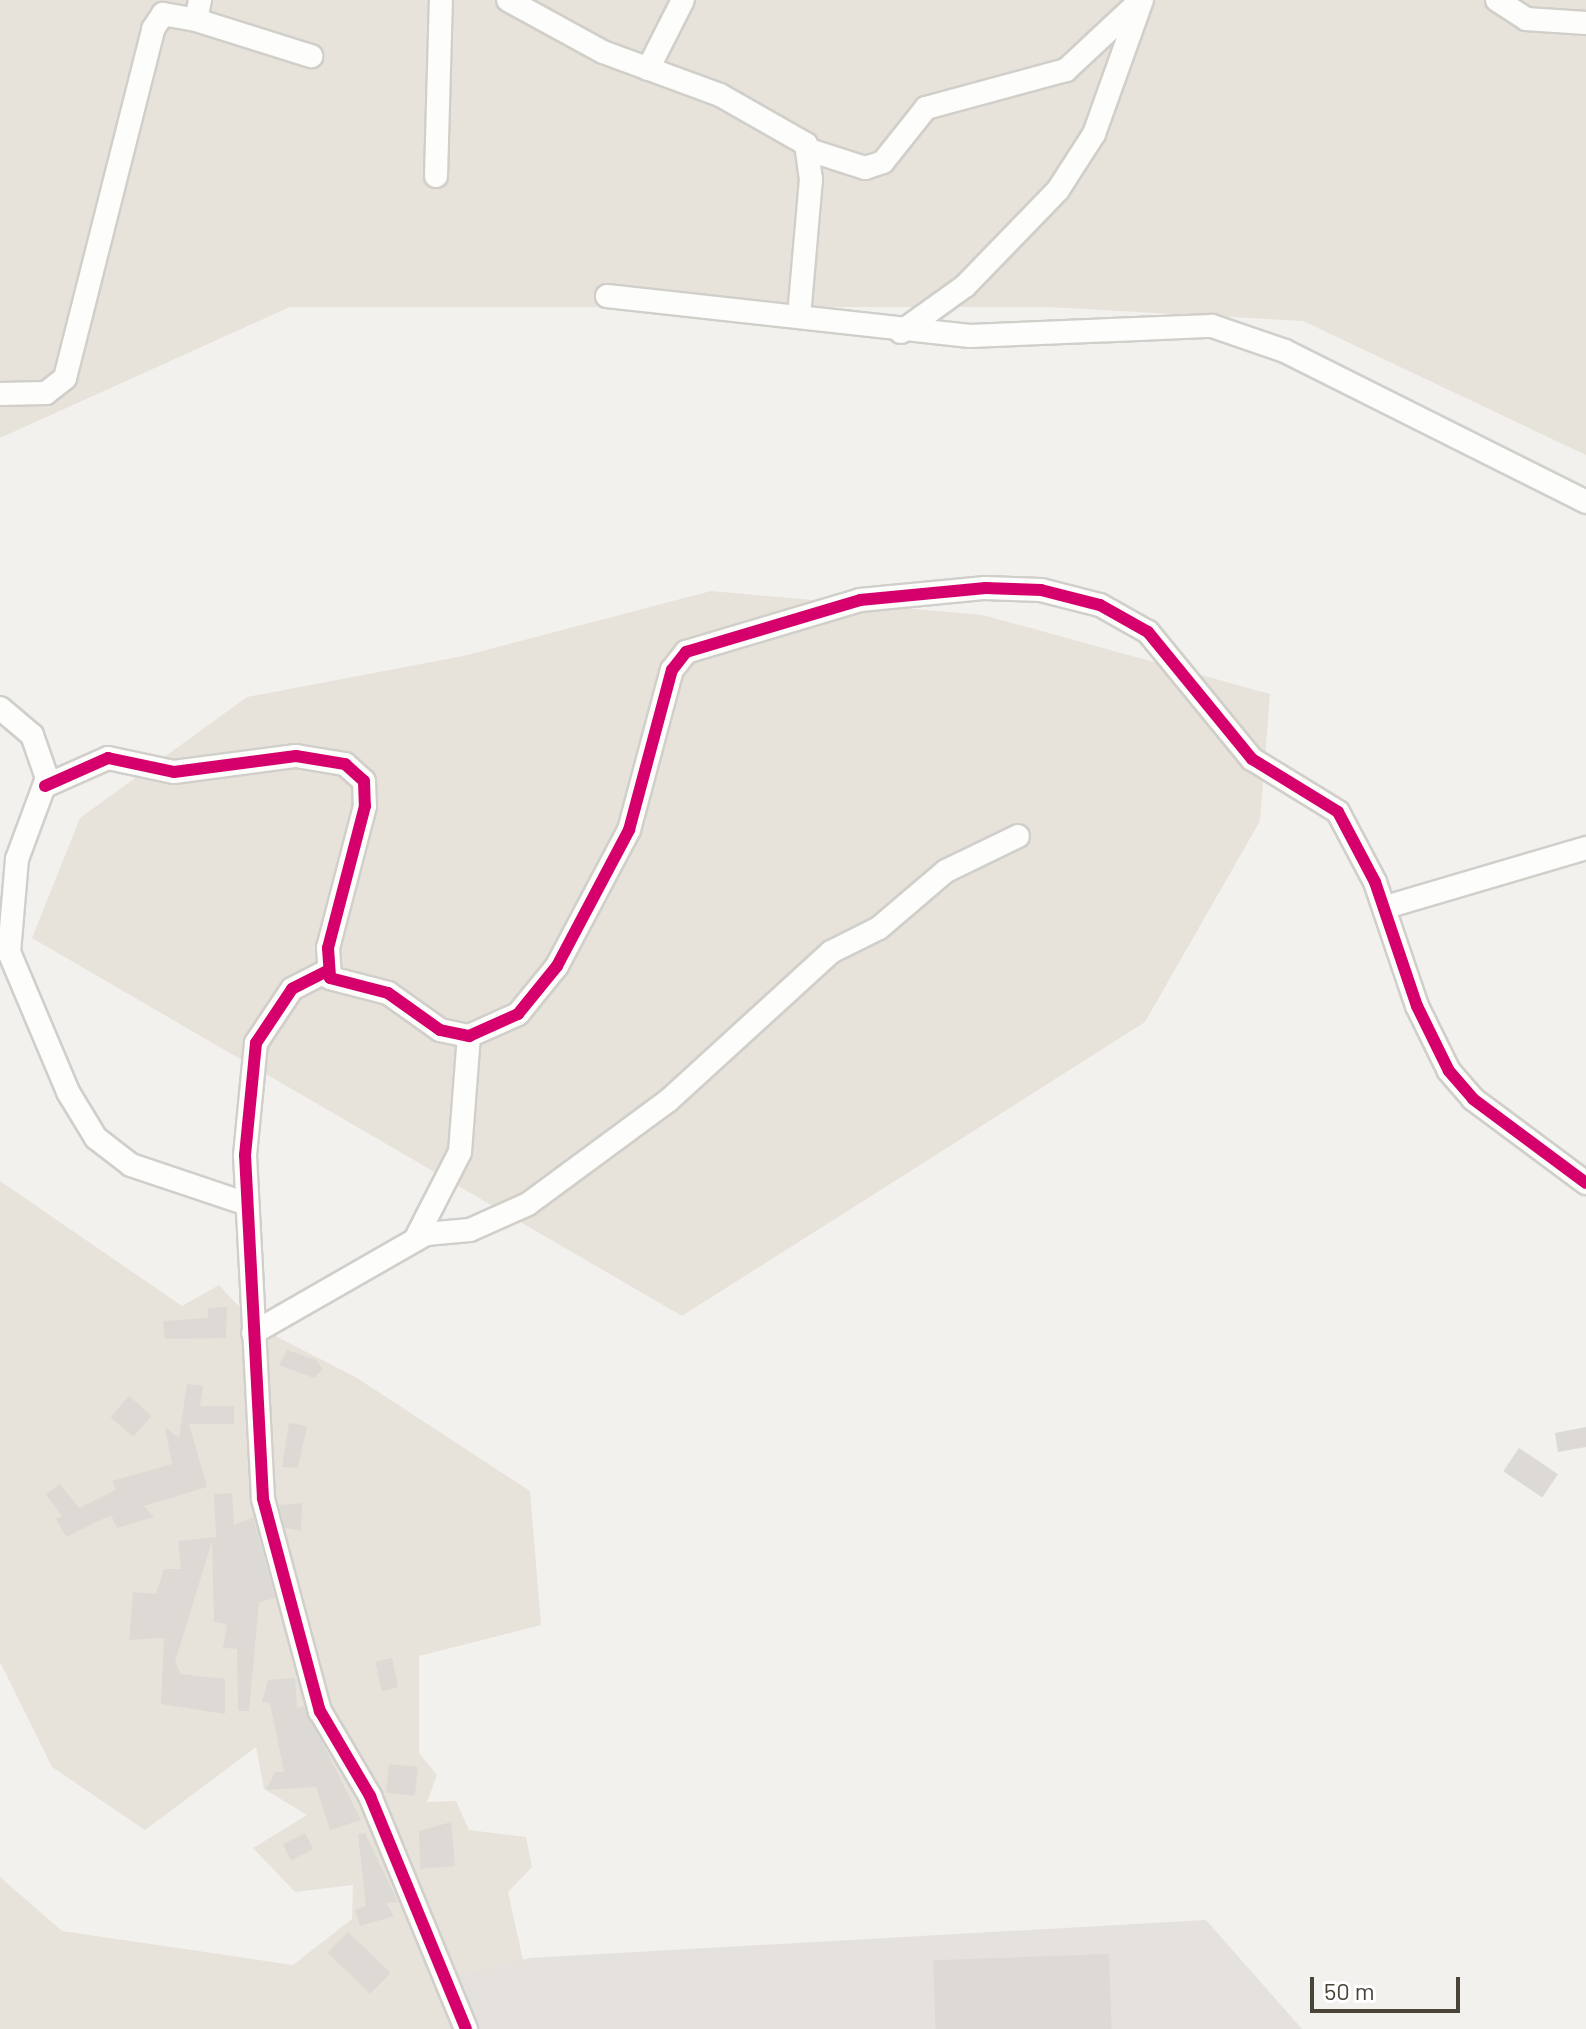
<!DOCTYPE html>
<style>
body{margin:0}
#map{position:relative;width:1586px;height:2029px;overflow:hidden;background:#f3f1ed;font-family:Barlow,sans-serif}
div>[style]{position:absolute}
.residential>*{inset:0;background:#e7e3da}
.industrial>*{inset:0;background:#e5e1dc}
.building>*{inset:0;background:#dddad5;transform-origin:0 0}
.roads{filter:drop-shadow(2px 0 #d1cfca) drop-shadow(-2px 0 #d1cfca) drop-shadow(0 2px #d1cfca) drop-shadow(0 -2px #d1cfca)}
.minor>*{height:22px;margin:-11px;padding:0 11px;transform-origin:11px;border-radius:11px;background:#fdfdfc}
.cycleway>*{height:12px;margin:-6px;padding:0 6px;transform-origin:6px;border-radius:6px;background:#d6006c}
span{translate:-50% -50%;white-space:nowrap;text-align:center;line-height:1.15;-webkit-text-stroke:8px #fff;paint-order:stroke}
.scale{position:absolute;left:1310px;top:1977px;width:150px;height:36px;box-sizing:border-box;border:4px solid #4a4337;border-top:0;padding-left:10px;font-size:24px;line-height:28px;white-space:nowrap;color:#4a4337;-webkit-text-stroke:6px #fff;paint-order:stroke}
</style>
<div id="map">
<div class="residential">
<i style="clip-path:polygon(0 0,1586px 0,1586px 455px,1303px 321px,1046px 307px,290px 307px,0 438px)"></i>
<i style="clip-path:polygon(711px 591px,983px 615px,1270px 694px,1260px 821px,1145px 1022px,682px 1316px,32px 938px,80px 818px,247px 697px,463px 656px)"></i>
<i style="clip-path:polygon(0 1181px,182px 1306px,219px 1285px,258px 1327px,357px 1378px,530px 1491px,541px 1625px,419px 1656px,419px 1753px,437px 1775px,427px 1802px,456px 1801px,469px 1830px,526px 1837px,532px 1867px,508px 1892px,523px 1960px,459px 1977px,479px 2029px,0 2029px,0 1877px,62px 1931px,293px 1965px,352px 1919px,353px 1885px,295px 1892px,253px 1848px,307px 1815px,264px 1789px,256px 1747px,145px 1830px,52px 1767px,0 1662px)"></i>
</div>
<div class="industrial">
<i style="clip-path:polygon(1206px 1920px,1302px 2029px,479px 2029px,459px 1976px,530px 1958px)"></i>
</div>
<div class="building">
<i style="clip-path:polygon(227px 1307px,226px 1338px,165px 1339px,163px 1321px,208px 1318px,208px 1308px)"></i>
<i style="clip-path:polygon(287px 1350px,316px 1360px,323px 1369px,314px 1378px,279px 1365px)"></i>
<i style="clip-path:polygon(187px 1384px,203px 1386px,200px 1406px,234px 1406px,234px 1424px,189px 1424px,207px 1487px,144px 1506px,154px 1517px,117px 1528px,111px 1515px,66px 1537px,56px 1519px,62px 1516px,46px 1494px,60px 1484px,79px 1508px,116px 1490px,112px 1481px,172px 1464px,165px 1427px,179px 1438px)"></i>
<i style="left:129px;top:1396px;width:30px;height:28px;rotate:41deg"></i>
<i style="clip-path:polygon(289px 1423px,307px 1426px,298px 1468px,282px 1467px)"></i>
<i style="clip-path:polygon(1586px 1427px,1586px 1447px,1558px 1452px,1555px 1433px)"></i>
<i style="left:1519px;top:1448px;width:47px;height:28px;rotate:34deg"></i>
<i style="clip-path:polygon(232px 1493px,234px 1525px,253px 1517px,275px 1598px,259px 1602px,249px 1711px,238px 1711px,237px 1649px,223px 1648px,227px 1624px,214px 1622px,212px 1541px,175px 1662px,181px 1674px,225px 1679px,225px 1714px,161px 1704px,164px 1638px,129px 1640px,133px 1592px,156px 1594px,164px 1569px,181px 1569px,178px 1541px,216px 1537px,214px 1494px)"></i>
<i style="clip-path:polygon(302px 1503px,301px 1531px,285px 1528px,279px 1505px)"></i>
<i style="left:392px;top:1658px;width:30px;height:17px;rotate:78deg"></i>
<i style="clip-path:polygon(295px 1678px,297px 1708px,304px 1706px,361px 1820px,330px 1830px,316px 1787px,266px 1790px,275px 1772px,284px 1772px,270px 1703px,262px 1702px,268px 1680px)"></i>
<i style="left:389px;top:1764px;width:29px;height:29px;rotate:6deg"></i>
<i style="clip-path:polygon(451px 1822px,455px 1866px,420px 1869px,419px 1831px)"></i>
<i style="left:305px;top:1833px;width:18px;height:25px;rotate:63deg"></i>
<i style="clip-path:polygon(365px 1833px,398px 1902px,386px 1903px,394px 1916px,360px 1926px,355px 1910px,366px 1906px,358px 1834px)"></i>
<i style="left:348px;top:1932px;width:59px;height:29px;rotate:44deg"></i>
<i style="left:1109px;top:1954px;width:75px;height:176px;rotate:88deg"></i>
</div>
<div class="roads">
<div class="minor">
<i style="left:200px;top:0;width:20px;rotate:101deg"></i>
<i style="left:196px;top:20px;width:121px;rotate:17.4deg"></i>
<i style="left:508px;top:0;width:108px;rotate:28.7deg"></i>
<i style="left:603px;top:52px;width:125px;rotate:20.2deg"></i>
<i style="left:720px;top:95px;width:99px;rotate:29.7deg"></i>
<i style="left:806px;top:144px;width:35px;rotate:82deg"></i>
<i style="left:811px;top:179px;width:138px;rotate:95deg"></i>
<i style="left:1497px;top:0;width:35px;rotate:33deg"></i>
<i style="left:1526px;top:19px;width:60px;rotate:3.8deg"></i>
<i style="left:648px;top:69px;width:77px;rotate:-63.1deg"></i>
<i style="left:809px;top:150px;width:59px;rotate:17.8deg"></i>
<i style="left:865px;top:168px;width:19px;rotate:-18deg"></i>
<i style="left:883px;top:162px;width:69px;rotate:-51.5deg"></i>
<i style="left:926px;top:108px;width:145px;rotate:-15.2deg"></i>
<i style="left:1066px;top:70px;width:101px;rotate:-43deg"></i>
<i style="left:436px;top:176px;width:176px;rotate:-88.4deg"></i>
<i style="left:607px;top:296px;width:365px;rotate:6.3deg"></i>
<i style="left:970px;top:336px;width:242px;rotate:-2.4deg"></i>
<i style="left:1212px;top:326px;width:77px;rotate:18.9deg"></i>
<i style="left:1285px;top:351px;width:337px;rotate:26.6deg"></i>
<i style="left:901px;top:332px;width:79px;rotate:-35.7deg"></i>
<i style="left:965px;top:286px;width:134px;rotate:-45.9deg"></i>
<i style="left:1058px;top:190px;width:67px;rotate:-57.3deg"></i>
<i style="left:1094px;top:134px;width:142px;rotate:-70.3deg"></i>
<i style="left:0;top:394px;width:46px;rotate:-1.2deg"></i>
<i style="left:46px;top:393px;width:24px;rotate:-38deg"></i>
<i style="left:65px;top:378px;width:360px;rotate:-75.8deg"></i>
<i style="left:153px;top:29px;width:18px;rotate:-56deg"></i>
<i style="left:163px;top:14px;width:34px;rotate:10deg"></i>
<i style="left:0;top:708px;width:42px;rotate:40.2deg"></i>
<i style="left:32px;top:735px;width:46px;rotate:70.8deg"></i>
<i style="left:47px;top:778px;width:86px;rotate:110.3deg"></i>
<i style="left:17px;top:859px;width:93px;rotate:94.9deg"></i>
<i style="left:9px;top:952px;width:152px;rotate:67.1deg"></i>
<i style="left:68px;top:1092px;width:54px;rotate:58.7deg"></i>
<i style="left:96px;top:1138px;width:44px;rotate:37.6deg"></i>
<i style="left:131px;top:1165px;width:122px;rotate:18.6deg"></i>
<i style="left:45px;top:786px;width:69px;rotate:-24deg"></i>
<i style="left:108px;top:758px;width:67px;rotate:12deg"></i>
<i style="left:174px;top:772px;width:123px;rotate:-7.5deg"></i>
<i style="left:296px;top:756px;width:50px;rotate:9.3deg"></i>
<i style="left:345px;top:764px;width:25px;rotate:42deg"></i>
<i style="left:364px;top:781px;width:25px;rotate:88deg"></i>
<i style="left:365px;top:806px;width:147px;rotate:104.6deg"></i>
<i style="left:328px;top:948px;width:30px;rotate:86deg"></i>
<i style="left:330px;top:978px;width:60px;rotate:14.5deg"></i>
<i style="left:388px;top:993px;width:64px;rotate:35.4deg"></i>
<i style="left:440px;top:1030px;width:30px;rotate:12deg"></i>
<i style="left:469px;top:1036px;width:54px;rotate:-24.2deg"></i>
<i style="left:518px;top:1014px;width:62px;rotate:-50.9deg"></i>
<i style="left:557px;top:966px;width:154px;rotate:-62.1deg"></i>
<i style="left:629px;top:830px;width:166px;rotate:-75deg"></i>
<i style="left:672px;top:670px;width:23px;rotate:-52deg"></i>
<i style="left:686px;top:652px;width:182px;rotate:-16.6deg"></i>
<i style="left:860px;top:600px;width:126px;rotate:-5.5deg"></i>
<i style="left:985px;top:588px;width:56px;rotate:2deg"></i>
<i style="left:1041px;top:590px;width:61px;rotate:14.3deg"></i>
<i style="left:1100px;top:605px;width:55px;rotate:29.4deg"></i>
<i style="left:1148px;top:632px;width:164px;rotate:50.7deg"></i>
<i style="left:1252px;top:759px;width:101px;rotate:31.6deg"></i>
<i style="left:1338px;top:812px;width:79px;rotate:62.1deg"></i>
<i style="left:1375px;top:882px;width:131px;rotate:71.3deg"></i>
<i style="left:1417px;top:1006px;width:72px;rotate:63.8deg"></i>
<i style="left:1449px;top:1071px;width:37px;rotate:49deg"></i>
<i style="left:1473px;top:1099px;width:141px;rotate:36.6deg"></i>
<i style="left:1386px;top:907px;width:209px;rotate:-16.4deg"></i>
<i style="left:327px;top:971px;width:39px;rotate:153deg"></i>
<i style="left:292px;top:989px;width:65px;rotate:123.7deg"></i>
<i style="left:256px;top:1043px;width:113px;rotate:95.6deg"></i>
<i style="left:245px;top:1155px;width:344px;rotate:87deg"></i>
<i style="left:263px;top:1499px;width:220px;rotate:75deg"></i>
<i style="left:320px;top:1711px;width:99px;rotate:59.5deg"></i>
<i style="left:370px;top:1796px;width:252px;rotate:67.6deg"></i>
<i style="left:415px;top:1240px;width:99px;rotate:-62.9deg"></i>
<i style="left:460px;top:1152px;width:116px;rotate:-85.6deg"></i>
<i style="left:253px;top:1333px;width:199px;rotate:-29.8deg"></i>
<i style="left:426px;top:1234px;width:44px;rotate:-5.2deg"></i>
<i style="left:470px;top:1230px;width:64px;rotate:-24.1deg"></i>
<i style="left:528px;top:1204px;width:175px;rotate:-36.4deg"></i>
<i style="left:669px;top:1100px;width:219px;rotate:-42.4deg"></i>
<i style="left:831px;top:952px;width:54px;rotate:-26.6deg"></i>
<i style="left:879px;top:928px;width:88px;rotate:-40.4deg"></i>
<i style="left:946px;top:871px;width:80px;rotate:-25.9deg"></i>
</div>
</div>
<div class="cycleway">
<i style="left:45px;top:786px;width:69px;rotate:-24deg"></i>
<i style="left:108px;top:758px;width:67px;rotate:12deg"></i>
<i style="left:174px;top:772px;width:123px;rotate:-7.5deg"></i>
<i style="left:296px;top:756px;width:50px;rotate:9.3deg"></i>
<i style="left:345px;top:764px;width:25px;rotate:42deg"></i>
<i style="left:364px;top:781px;width:25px;rotate:88deg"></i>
<i style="left:365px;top:806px;width:147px;rotate:104.6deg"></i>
<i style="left:328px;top:948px;width:30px;rotate:86deg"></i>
<i style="left:330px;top:978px;width:60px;rotate:14.5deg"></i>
<i style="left:388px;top:993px;width:64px;rotate:35.4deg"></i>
<i style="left:440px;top:1030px;width:30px;rotate:12deg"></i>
<i style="left:469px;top:1036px;width:54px;rotate:-24.2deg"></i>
<i style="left:518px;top:1014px;width:62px;rotate:-50.9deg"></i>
<i style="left:557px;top:966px;width:154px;rotate:-62.1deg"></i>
<i style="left:629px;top:830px;width:166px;rotate:-75deg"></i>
<i style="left:672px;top:670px;width:23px;rotate:-52deg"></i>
<i style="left:686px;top:652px;width:182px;rotate:-16.6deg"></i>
<i style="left:860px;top:600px;width:126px;rotate:-5.5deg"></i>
<i style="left:985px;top:588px;width:56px;rotate:2deg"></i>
<i style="left:1041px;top:590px;width:61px;rotate:14.3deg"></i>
<i style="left:1100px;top:605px;width:55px;rotate:29.4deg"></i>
<i style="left:1148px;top:632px;width:164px;rotate:50.7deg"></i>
<i style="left:1252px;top:759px;width:101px;rotate:31.6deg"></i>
<i style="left:1338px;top:812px;width:79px;rotate:62.1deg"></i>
<i style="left:1375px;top:882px;width:131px;rotate:71.3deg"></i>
<i style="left:1417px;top:1006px;width:72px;rotate:63.8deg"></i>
<i style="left:1449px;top:1071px;width:37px;rotate:49deg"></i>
<i style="left:1473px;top:1099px;width:141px;rotate:36.6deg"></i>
<i style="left:327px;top:971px;width:39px;rotate:153deg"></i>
<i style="left:292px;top:989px;width:65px;rotate:123.7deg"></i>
<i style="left:256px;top:1043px;width:113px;rotate:95.6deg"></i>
<i style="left:245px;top:1155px;width:344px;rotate:87deg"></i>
<i style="left:263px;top:1499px;width:220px;rotate:75deg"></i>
<i style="left:320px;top:1711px;width:99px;rotate:59.5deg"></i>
<i style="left:370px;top:1796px;width:252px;rotate:67.6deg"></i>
</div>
<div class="scale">50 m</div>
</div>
